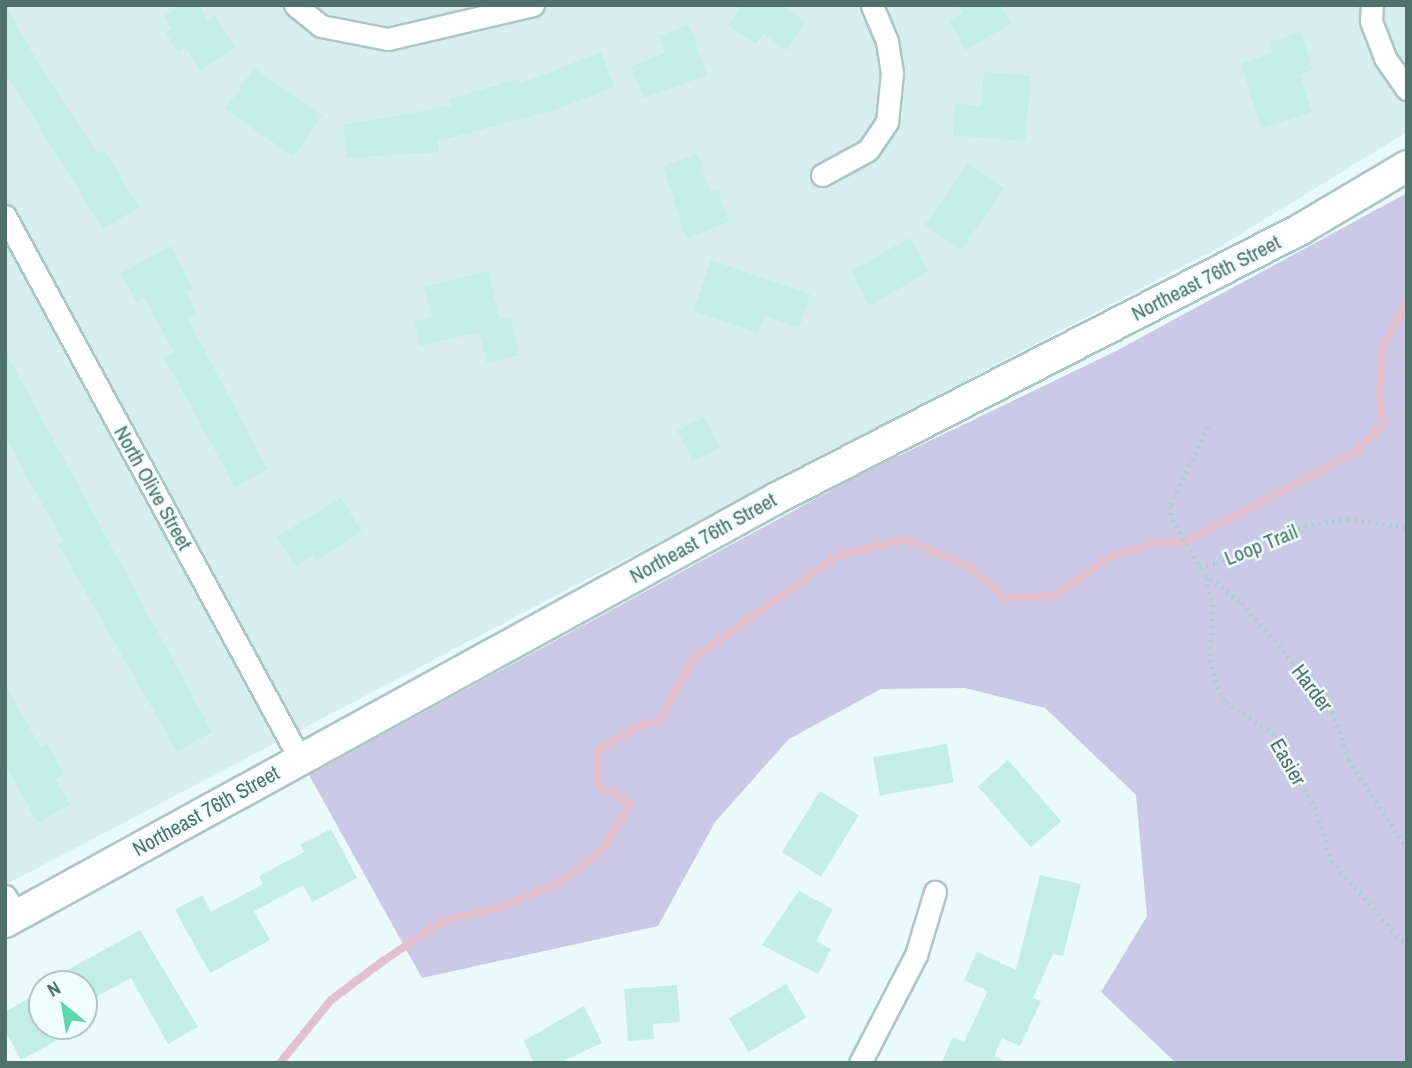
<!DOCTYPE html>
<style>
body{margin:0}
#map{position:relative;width:1412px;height:1068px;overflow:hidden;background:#eaf9fa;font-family:"Archivo Narrow",sans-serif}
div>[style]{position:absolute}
.residential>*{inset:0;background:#d6eeee}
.green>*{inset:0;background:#cbc9e7}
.stream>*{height:8px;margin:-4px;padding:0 4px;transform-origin:4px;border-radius:4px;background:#e2c0ce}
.building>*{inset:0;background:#c4ede6;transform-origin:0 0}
.path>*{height:4.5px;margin-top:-2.25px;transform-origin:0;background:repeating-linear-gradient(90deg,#a7d2cb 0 2px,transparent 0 7px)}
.roads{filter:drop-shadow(2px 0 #acc6c3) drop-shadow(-2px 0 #acc6c3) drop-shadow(0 2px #acc6c3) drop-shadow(0 -2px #acc6c3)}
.street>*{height:21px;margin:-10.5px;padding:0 10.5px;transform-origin:10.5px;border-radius:10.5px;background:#fff}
.secondary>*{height:30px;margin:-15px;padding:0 15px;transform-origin:15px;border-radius:15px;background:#fff}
span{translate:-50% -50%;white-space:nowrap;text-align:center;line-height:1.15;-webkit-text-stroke:5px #f0fdfd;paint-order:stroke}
.street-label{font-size:21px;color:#50726b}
.frame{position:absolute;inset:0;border:7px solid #50726b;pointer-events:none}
.north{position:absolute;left:28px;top:970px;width:70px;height:70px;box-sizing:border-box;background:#f0fdfd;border:2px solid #b0c5c3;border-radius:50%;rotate:330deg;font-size:19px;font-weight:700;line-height:28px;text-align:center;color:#50726b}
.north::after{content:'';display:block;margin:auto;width:24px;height:32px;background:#5dd6ae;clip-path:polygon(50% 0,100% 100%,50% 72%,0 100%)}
</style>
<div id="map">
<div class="residential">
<i style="clip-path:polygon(5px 5px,1407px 5px,1407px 132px,1216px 249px,5px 885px)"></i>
</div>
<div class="green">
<i style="clip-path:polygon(1407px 193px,1407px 1063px,1176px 1063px,1101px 992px,1147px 916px,1136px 795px,1045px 708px,965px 688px,881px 689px,789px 739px,715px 822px,658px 926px,422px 978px,309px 775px,859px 475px,1116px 351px)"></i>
</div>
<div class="stream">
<i style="left:280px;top:1063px;width:81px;rotate:-51deg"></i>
<i style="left:331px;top:1000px;width:65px;rotate:-36.9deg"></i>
<i style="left:383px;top:961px;width:74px;rotate:-33.5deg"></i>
<i style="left:445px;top:920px;width:58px;rotate:-12.8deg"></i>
<i style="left:502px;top:907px;width:63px;rotate:-23.3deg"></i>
<i style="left:560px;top:882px;width:54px;rotate:-36.7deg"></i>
<i style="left:603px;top:850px;width:53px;rotate:-59.6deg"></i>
<i style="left:630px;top:804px;width:37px;rotate:-149deg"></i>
<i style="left:598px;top:785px;width:34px;rotate:-90deg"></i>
<i style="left:598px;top:751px;width:47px;rotate:-32deg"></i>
<i style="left:638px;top:726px;width:21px;rotate:-11deg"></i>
<i style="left:659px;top:722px;width:72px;rotate:-61.6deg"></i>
<i style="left:693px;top:659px;width:177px;rotate:-35.6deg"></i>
<i style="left:837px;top:556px;width:71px;rotate:-13.1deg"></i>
<i style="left:906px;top:540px;width:69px;rotate:22.9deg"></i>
<i style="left:970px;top:567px;width:48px;rotate:40.7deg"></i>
<i style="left:1006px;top:598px;width:48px;rotate:-2.4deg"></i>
<i style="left:1054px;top:596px;width:68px;rotate:-34.9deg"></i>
<i style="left:1110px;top:557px;width:43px;rotate:-17.6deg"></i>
<i style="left:1151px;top:544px;width:33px;rotate:-3deg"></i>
<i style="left:1184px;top:542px;width:193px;rotate:-27.5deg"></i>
<i style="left:1355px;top:453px;width:40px;rotate:-45deg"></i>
<i style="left:1383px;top:425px;width:33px;rotate:-97deg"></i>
<i style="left:1379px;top:392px;width:46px;rotate:-83.8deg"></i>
<i style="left:1384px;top:346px;width:51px;rotate:-63.4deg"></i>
</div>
<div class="building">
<i style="clip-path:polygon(5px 5px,43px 71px,98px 154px,104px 150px,139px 207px,103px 229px,5px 72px)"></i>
<i style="clip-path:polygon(182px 5px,199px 5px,208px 21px,215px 16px,235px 48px,200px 70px,186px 47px,178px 52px,166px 33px,172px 29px,164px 16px)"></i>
<i style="clip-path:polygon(741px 5px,779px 5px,805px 21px,787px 50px,763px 34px,756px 44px,728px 26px)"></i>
<i style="clip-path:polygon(958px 5px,1000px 5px,1011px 24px,965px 50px,949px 20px,962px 13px)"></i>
<i style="clip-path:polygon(689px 25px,707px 75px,643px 98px,631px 66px,665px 53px,659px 36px)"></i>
<i style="clip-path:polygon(1301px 32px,1313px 70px,1300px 74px,1312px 112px,1261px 128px,1241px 63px,1272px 53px,1269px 42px)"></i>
<i style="clip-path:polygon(601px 52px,614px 87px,555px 110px,438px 141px,439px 152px,347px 158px,343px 125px,451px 106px,449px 99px,519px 79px,520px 84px)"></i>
<i style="left:254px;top:68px;width:83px;height:50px;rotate:35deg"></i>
<i style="clip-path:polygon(984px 72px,1031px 76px,1025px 141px,953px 135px,956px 103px,981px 106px)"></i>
<i style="clip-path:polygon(698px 154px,710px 192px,718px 190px,729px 222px,686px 238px,663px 166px)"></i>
<i style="left:968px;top:163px;width:44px;height:75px;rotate:35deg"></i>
<i style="left:910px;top:238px;width:39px;height:68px;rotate:61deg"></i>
<i style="clip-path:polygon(171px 246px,193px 288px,186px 292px,198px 314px,188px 319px,267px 469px,235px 487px,164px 357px,174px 352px,144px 297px,136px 301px,121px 273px)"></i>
<i style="clip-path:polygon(711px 260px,810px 294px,799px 328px,764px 316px,758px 333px,693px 311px)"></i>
<i style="clip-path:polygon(488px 271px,500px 319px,510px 317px,519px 355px,487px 363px,479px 332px,420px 346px,414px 322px,432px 317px,424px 287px)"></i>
<i style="clip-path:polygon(5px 351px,212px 732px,177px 751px,58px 544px,63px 541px,5px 437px)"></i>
<i style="left:704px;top:417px;width:34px;height:30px;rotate:63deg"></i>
<i style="clip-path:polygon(341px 498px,362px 532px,316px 560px,313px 555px,295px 566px,277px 537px)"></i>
<i style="clip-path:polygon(5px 685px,41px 748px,47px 744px,64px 774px,55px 779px,70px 805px,38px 823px,5px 765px)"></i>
<i style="left:947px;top:744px;width:39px;height:75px;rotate:80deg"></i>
<i style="left:1008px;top:760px;width:81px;height:40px;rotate:49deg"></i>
<i style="left:820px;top:791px;width:46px;height:72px;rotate:32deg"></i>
<i style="clip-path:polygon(331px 829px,357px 878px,312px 902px,303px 885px,254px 911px,270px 940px,210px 973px,175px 910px,202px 895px,211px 912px,263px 884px,259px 876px,304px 852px,300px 845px)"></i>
<i style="clip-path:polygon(1040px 875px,1081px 884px,1063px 956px,1053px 954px,1033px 998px,1041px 1001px,1020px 1046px,1002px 1038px,994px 1056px,1009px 1063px,941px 1063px,953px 1037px,964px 1042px,988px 991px,964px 980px,977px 952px,1016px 970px)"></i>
<i style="clip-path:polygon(799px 891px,833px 909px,816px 941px,831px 949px,818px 974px,762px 945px)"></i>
<i style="clip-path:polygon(140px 930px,198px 1027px,168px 1044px,131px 978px,88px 1001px,84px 984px,42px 984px)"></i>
<i style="left:786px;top:984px;width:39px;height:67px;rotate:59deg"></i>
<i style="clip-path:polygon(677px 985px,680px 1022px,653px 1024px,654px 1039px,628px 1041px,624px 989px)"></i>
<i style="clip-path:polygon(42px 991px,42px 1026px,83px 1026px,21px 1060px,5px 1030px,5px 1012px)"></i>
<i style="clip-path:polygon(584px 1006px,602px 1043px,559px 1063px,534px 1063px,524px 1041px)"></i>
</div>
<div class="path">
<i style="left:1208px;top:427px;width:88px;rotate:115.7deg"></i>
<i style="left:1170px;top:506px;width:14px;rotate:82deg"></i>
<i style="left:1172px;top:520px;width:63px;rotate:58.6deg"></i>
<i style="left:1205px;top:574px;width:47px;rotate:38.1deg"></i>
<i style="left:1242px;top:603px;width:135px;rotate:49.2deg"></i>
<i style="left:1330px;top:705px;width:58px;rotate:70.9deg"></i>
<i style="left:1349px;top:760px;width:105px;rotate:56.6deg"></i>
<i style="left:1199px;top:566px;width:17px;rotate:-7deg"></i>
<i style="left:1216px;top:564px;width:83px;rotate:-25deg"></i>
<i style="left:1291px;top:529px;width:58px;rotate:-10.9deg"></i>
<i style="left:1348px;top:518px;width:60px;rotate:9.6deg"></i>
<i style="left:1206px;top:578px;width:28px;rotate:75deg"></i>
<i style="left:1213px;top:605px;width:55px;rotate:93.1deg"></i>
<i style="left:1210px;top:660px;width:28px;rotate:75deg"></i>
<i style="left:1217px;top:687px;width:17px;rotate:59deg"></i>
<i style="left:1226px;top:702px;width:58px;rotate:33.7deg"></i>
<i style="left:1274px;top:734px;width:84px;rotate:60.7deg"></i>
<i style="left:1315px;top:807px;width:57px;rotate:72.5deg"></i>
<i style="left:1332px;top:861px;width:113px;rotate:48.6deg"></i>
</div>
<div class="roads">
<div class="street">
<i style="left:295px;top:5px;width:33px;rotate:39deg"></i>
<i style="left:321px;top:26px;width:68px;rotate:11deg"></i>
<i style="left:388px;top:39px;width:149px;rotate:-13.2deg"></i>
<i style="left:1372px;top:5px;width:16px;rotate:94deg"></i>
<i style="left:1371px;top:21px;width:40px;rotate:69deg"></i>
<i style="left:1385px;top:58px;width:38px;rotate:55deg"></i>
<i style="left:822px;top:175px;width:52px;rotate:-28.5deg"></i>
<i style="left:868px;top:150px;width:34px;rotate:-56deg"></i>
<i style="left:887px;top:122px;width:49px;rotate:-84.2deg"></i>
<i style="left:892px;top:73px;width:32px;rotate:-99deg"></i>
<i style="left:887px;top:41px;width:39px;rotate:-113deg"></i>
<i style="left:5px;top:216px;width:618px;rotate:61.49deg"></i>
<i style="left:5px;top:896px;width:23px;rotate:59deg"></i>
<i style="left:860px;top:1063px;width:122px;rotate:-62.6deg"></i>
<i style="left:916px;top:955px;width:66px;rotate:-73.2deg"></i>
</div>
<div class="secondary">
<i style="left:5px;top:922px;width:879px;rotate:-28.78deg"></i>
<i style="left:775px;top:499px;width:591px;rotate:-27.17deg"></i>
<i style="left:1301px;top:229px;width:123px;rotate:-30.7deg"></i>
</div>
</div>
<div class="street-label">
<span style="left:1206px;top:278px;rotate:-27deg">Northeast 76th Street</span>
<span style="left:153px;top:488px;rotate:61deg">North Olive Street</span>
<span style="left:703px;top:538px;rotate:-29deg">Northeast 76th Street</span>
<span style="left:1261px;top:545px;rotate:-22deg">Loop Trail</span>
<span style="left:1312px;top:688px;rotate:53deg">Harder</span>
<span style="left:1288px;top:762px;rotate:60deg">Easier</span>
<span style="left:206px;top:811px;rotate:-29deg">Northeast 76th Street</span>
</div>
<div class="frame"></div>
<div class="north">N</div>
</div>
